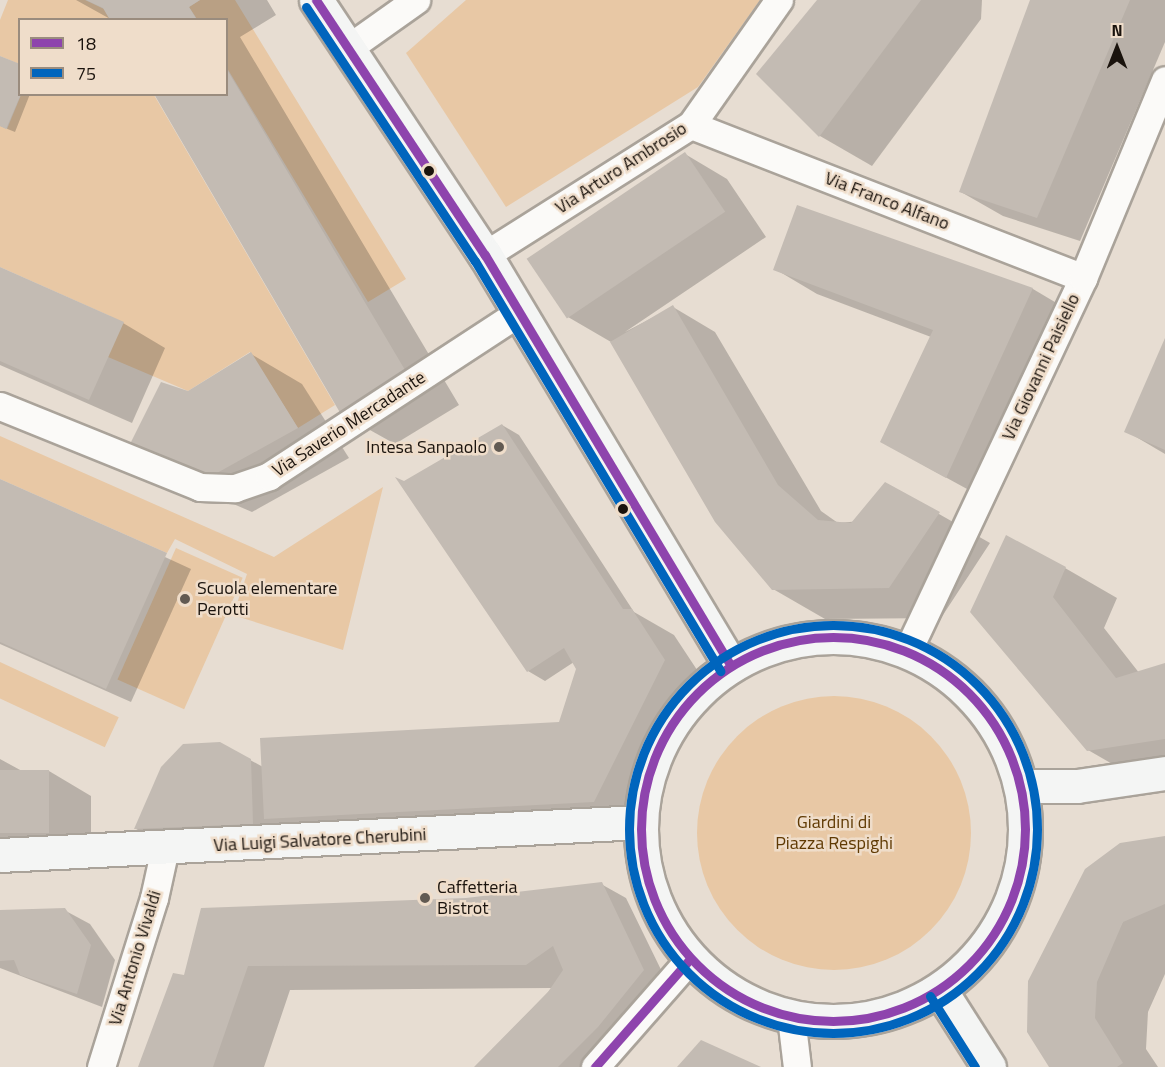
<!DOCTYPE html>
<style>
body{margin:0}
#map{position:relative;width:1165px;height:1067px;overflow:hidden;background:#e7ddd2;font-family:"Titillium Web",sans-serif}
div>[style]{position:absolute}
.green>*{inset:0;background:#e8c8a5;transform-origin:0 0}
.round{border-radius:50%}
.shadow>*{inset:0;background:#0003}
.building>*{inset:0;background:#c3bbb3;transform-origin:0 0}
.roads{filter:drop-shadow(2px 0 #aaa39a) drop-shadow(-2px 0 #aaa39a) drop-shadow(0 2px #aaa39a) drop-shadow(0 -2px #aaa39a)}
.street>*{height:27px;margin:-13.5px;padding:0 13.5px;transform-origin:13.5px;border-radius:13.5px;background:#fbfaf8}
.secondary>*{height:33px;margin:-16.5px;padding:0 16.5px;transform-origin:16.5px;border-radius:16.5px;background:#f4f5f4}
.secondary>.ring{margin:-16.5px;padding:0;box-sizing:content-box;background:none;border:33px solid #f4f5f4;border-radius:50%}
.bus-1>*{height:9px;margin:-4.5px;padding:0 4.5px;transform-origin:4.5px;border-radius:4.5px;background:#8e44ad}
.bus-1>.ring{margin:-4.5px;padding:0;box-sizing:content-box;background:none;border:9px solid #8e44ad;border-radius:50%}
.bus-2>*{height:9px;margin:-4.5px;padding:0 4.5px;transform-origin:4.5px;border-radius:4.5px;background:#0065bd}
.bus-2>.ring{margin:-4.5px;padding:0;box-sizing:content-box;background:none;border:9px solid #0065bd;border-radius:50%}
.dots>*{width:16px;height:16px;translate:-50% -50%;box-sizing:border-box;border:3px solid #efddca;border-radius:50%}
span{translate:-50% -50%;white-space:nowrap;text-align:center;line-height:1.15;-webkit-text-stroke:5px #efddca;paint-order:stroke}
.street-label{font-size:18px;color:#1a130d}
.poi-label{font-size:18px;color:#1a130d}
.right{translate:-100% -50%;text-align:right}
.left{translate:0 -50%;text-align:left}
.park-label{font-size:18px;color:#603a03}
.legend{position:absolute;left:18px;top:18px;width:210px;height:78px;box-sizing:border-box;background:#efddca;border:2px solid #9a8c7e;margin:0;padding:8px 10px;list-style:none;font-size:18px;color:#1a130d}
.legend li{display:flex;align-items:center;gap:12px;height:30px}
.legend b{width:30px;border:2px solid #9a8c7e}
.north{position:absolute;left:1087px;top:18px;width:60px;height:60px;-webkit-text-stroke:4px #efddca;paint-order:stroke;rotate:0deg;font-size:16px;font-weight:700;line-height:24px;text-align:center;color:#1a130d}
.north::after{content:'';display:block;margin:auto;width:21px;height:27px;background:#1a130d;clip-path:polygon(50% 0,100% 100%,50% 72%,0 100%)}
</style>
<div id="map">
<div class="green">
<i style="clip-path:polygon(8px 0,85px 0,104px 9px,110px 19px,20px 20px,19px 64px,0 56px,0 20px)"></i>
<i style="clip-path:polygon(200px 0,235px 0,406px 279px,368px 302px,227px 68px,226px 20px,197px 19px,189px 7px)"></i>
<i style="clip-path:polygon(466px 0,760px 0,698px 87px,506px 207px,406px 53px)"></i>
<i style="clip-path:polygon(21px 95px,154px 95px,335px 405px,298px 428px,250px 352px,188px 391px,108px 357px,110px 316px,0 267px,0 126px,7px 129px)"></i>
<i style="clip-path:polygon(0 436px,274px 557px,383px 487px,343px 650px,233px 615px,247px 574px,175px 539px,167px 553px,0 479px)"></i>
<i style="left:176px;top:548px;width:73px;height:144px;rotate:24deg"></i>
<i style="left:0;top:662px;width:131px;height:33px;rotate:25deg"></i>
<i class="round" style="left:697px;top:696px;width:274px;height:274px"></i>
</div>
<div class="shadow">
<i style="clip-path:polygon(76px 0,267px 0,276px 15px,240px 37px,459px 405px,395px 444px,343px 415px,226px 94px,226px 20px,112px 20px)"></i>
<i style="clip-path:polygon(819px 0,982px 0,981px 19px,872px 166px,820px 136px,758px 74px)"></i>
<i style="clip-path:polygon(1032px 0,1165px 0,1165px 42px,1080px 241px,1003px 216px,961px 192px)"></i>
<i style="clip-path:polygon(0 58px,20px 94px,30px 94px,15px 132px,0 126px)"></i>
<i style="clip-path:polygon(685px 154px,727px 179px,766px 237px,625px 332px,673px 307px,715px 332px,821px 511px,838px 523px,939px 514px,990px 543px,941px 618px,825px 619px,773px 589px,611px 342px,568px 317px,529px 260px)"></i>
<i style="clip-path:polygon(798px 207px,1033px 289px,1075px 314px,989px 501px,925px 466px,931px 337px,817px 294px,775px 269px)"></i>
<i style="clip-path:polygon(0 268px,123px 323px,165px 348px,132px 423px,0 365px)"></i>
<i style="clip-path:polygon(1165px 342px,1165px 454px,1126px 431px)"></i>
<i style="clip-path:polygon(251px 354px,302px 384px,349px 458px,252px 512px,180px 481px,188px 392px)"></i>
<i style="clip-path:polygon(502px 425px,519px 435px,634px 612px,674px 635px,707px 685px,637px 826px,161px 842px,136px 829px,219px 743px,263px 767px,560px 723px,578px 669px,574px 662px,545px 681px,528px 671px,404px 483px)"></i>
<i style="clip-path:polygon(0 481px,191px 569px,131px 702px,0 644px)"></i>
<i style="clip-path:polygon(1065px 568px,1117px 598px,1104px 628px,1140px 674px,1165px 664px,1165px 776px,1140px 780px,1088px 750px,971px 612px)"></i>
<i style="clip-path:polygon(0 759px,22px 771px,49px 771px,91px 796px,91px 854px,0 858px)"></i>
<i style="clip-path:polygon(1165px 837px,1165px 974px,1148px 1012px,1146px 1049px,1158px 1067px,1050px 1067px)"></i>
<i style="clip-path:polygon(601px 884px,626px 898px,668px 984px,596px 1067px,476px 1067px,552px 988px,290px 990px,264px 1067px,140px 1067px,185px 977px,466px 899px)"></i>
<i style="clip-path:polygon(64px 910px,90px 924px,115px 960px,102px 1007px,0 968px,0 912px)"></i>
</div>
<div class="building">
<i style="clip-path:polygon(86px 0,200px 0,189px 7px,197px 20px,110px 20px,103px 8px)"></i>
<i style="clip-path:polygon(817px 0,921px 0,819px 137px,756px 74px)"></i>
<i style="clip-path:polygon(1030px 0,1130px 0,1037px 218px,959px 192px)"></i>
<i style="clip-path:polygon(0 56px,20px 64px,21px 94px,6px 129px,0 126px)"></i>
<i style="clip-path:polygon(226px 68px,408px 375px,342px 416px,154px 94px,226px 94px)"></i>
<i style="left:685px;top:152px;width:72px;height:191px;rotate:56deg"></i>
<i style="clip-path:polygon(797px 205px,1033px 288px,946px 478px,880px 442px,933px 330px,773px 270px)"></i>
<i style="clip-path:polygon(0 267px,124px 322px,89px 400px,0 361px)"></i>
<i style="clip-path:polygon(673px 305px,778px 485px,818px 520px,851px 523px,885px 482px,940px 512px,889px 588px,772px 590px,715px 522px,610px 342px)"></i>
<i style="clip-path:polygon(1165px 338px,1165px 450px,1124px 432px)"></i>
<i style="clip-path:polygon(251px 352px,298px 428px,199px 483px,126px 452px,161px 382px,188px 391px)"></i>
<i style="clip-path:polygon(502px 424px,623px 609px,632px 609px,665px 660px,594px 802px,264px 819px,260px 738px,559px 722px,576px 669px,564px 648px,527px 672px,395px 477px,404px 481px)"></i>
<i style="clip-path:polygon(0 479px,167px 553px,106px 689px,0 642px)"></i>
<i style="clip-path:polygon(1006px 535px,1066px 567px,1053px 597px,1116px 678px,1165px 663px,1165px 739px,1087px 751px,970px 612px)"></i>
<i style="clip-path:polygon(220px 742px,251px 759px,253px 824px,134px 829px,161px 767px,183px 744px)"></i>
<i style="left:0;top:770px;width:49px;height:63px"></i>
<i style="clip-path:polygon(1165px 836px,1165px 904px,1123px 922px,1097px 982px,1095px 1018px,1123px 1063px,1117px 1067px,1049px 1067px,1027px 1032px,1028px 981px,1085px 869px,1120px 843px)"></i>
<i style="clip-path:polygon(602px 882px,644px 970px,598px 1027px,558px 1067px,474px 1067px,548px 992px,563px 970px,553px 946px,526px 965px,248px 966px,213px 1067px,138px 1067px,173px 973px,184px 975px,201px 908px,466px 898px)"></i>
<i style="clip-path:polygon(65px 908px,91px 945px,77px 994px,20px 975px,14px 960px,0 961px,0 910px)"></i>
<i style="clip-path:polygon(701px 1040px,761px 1067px,677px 1067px)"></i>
</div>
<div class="roads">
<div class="street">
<i style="left:347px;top:49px;width:85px;rotate:-35.4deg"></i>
<i style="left:691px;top:125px;width:421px;rotate:21.3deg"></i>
<i style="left:485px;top:255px;width:244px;rotate:-32.3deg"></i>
<i style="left:691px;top:125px;width:153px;rotate:-54.9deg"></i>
<i style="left:0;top:406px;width:216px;rotate:22deg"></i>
<i style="left:200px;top:487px;width:35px;rotate:2deg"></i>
<i style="left:235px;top:488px;width:36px;rotate:-19deg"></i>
<i style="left:269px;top:476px;width:298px;rotate:-33.2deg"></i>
<i style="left:908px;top:650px;width:411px;rotate:-64.8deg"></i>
<i style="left:1083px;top:278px;width:214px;rotate:-67.5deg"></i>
<i style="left:791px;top:1017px;width:50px;rotate:83.2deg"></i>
<i style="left:101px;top:1067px;width:177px;rotate:-72.6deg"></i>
<i style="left:154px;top:898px;width:51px;rotate:-77.6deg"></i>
<i style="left:595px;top:1067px;width:144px;rotate:-48.7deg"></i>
</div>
<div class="secondary">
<i style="left:316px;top:0;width:306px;rotate:56.5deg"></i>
<i style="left:485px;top:255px;width:478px;rotate:59.1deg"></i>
<i class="ring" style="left:641px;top:637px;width:351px;height:351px"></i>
<i style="left:1022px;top:786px;width:55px"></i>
<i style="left:1077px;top:786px;width:89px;rotate:-8.4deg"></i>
<i style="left:0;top:855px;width:641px;rotate:-2.95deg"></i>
<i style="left:940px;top:990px;width:91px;rotate:57.5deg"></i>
</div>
</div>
<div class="bus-1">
<i style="left:316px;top:0;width:306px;rotate:56.5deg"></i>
<i style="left:485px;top:255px;width:478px;rotate:59.1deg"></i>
<i class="ring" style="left:641px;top:637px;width:375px;height:375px"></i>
<i style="left:595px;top:1067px;width:144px;rotate:-48.7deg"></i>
</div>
<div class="bus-2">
<i style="left:306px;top:7px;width:305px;rotate:56.4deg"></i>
<i style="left:475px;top:261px;width:478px;rotate:59.1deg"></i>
<i class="ring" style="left:629px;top:625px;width:399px;height:399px"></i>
<i style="left:930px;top:996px;width:84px;rotate:57.6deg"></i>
</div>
<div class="dots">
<i style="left:429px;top:171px;background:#1a130d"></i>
<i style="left:499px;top:447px;background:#625a52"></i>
<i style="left:623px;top:509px;background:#1a130d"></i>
<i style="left:185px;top:599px;background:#625a52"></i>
<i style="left:425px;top:898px;background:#625a52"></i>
</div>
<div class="street-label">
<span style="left:621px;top:168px;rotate:-33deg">Via Arturo Ambrosio</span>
<span style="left:887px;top:201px;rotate:21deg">Via Franco Alfano</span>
<span style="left:1041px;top:367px;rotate:-65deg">Via Giovanni Paisiello</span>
<span style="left:349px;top:424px;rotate:-33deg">Via Saverio Mercadante</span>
<span style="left:320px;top:840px;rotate:-3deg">Via Luigi Salvatore Cherubini</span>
<span style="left:135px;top:958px;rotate:-73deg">Via Antonio Vivaldi</span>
</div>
<div class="poi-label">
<span class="right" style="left:487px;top:447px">Intesa Sanpaolo</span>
<span class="left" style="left:197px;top:599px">Scuola elementare<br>Perotti</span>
<span class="left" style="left:437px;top:898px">Caffetteria<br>Bistrot</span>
</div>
<div class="park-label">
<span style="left:834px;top:833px">Giardini di<br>Piazza Respighi</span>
</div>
<ul class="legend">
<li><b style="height:8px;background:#8e44ad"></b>18</li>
<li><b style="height:8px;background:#0065bd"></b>75</li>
</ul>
<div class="north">N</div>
</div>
